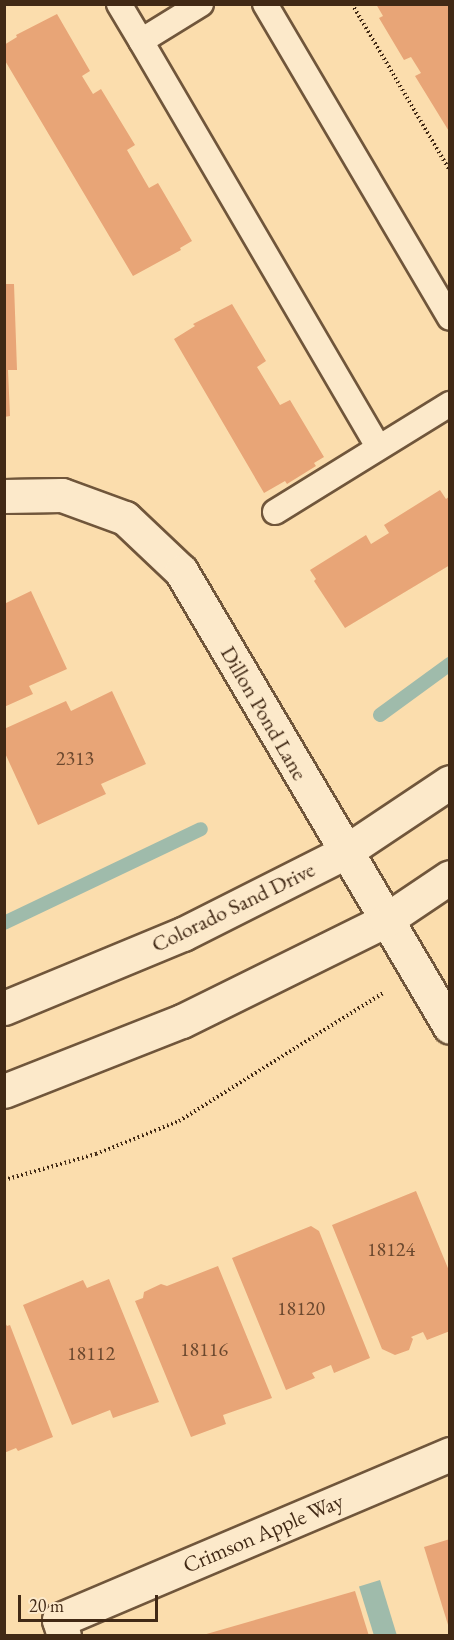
<!DOCTYPE html>
<style>
body{margin:0}
#map{position:relative;width:454px;height:1640px;overflow:hidden;background:#fbddad;font-family:"EB Garamond",serif}
div>[style]{position:absolute}
.water>*{inset:0;background:#9fbbab;transform-origin:0 0}
.stream>*{height:14px;margin:-7px;padding:0 7px;transform-origin:7px;border-radius:7px;background:#9fbbab}
.building>*{inset:0;background:#e8a577}
.path>*{height:4px;margin-top:-2px;transform-origin:0;background:repeating-linear-gradient(90deg,#412915 0 1.5px,transparent 0 4.5px)}
.roads{filter:drop-shadow(2px 0 #70563b) drop-shadow(-2px 0 #70563b) drop-shadow(0 2px #70563b) drop-shadow(0 -2px #70563b)}
.service>*{height:24px;margin:-12px;padding:0 12px;transform-origin:12px;border-radius:12px;background:#fce9ca}
.minor>*{height:33px;margin:-16.5px;padding:0 16.5px;transform-origin:16.5px;border-radius:16.5px;background:#fce9ca}
span{translate:-50% -50%;white-space:nowrap;text-align:center;line-height:1.15;-webkit-text-stroke:6px #fce9ca;paint-order:stroke}
.number-label{font-size:20px;color:#6b482e}
.number-label span{-webkit-text-stroke-width:0}
.street-label{font-size:22px;color:#412915}
.frame{position:absolute;inset:0;border:6px solid #412915;pointer-events:none}
.scale{position:absolute;left:18px;top:1595px;width:140px;height:27px;box-sizing:border-box;border:3px solid #412915;border-top:0;padding-left:8px;font-size:18px;line-height:21px;white-space:nowrap;color:#412915;-webkit-text-stroke:4px #fce9ca;paint-order:stroke}
</style>
<div id="map">
<div class="water">
<i style="left:380px;top:1580px;width:58px;height:22px;rotate:73deg"></i>
</div>
<div class="stream">
<i style="left:380px;top:715px;width:87px;rotate:-36.1deg"></i>
<i style="left:4px;top:923px;width:218px;rotate:-25.5deg"></i>
</div>
<div class="building">
<i style="clip-path:polygon(376px 4px,450px 4px,450px 133px,415px 76px,421px 73px,411px 57px,404px 60px,379px 18px,383px 16px)"></i>
<i style="clip-path:polygon(57px 14px,90px 71px,82px 76px,93px 94px,101px 89px,135px 145px,127px 150px,149px 188px,158px 183px,192px 241px,180px 248px,181px 250px,133px 276px,4px 59px,4px 45px,17px 37px,16px 35px)"></i>
<i style="clip-path:polygon(4px 284px,14px 284px,17px 370px,8px 370px,10px 416px,4px 417px)"></i>
<i style="clip-path:polygon(232px 304px,266px 361px,257px 367px,280px 405px,290px 400px,324px 457px,314px 463px,316px 466px,287px 484px,285px 481px,264px 493px,174px 339px,195px 326px,193px 324px)"></i>
<i style="clip-path:polygon(440px 490px,446px 499px,450px 496px,450px 565px,345px 628px,314px 581px,316px 579px,310px 570px,366px 535px,371px 544px,389px 533px,384px 525px)"></i>
<i style="clip-path:polygon(31px 591px,67px 669px,29px 686px,33px 694px,4px 707px,4px 604px)"></i>
<i style="clip-path:polygon(112px 691px,146px 764px,101px 784px,106px 794px,38px 825px,4px 751px,4px 729px,66px 701px,71px 711px)"></i>
<i style="clip-path:polygon(416px 1191px,450px 1273px,450px 1331px,427px 1340px,423px 1332px,411px 1337px,413px 1339px,409px 1350px,395px 1355px,382px 1349px,332px 1225px)"></i>
<i style="clip-path:polygon(311px 1226px,319px 1231px,370px 1358px,334px 1373px,331px 1365px,312px 1373px,315px 1378px,286px 1390px,232px 1258px)"></i>
<i style="clip-path:polygon(218px 1266px,272px 1398px,223px 1415px,226px 1424px,191px 1437px,135px 1301px,143px 1298px,144px 1292px,161px 1284px,167px 1286px)"></i>
<i style="clip-path:polygon(109px 1279px,159px 1402px,113px 1418px,110px 1410px,72px 1425px,23px 1305px,83px 1280px,87px 1288px)"></i>
<i style="clip-path:polygon(4px 1321px,7px 1326px,10px 1325px,53px 1437px,18px 1451px,16px 1448px,4px 1453px)"></i>
<i style="clip-path:polygon(450px 1539px,450px 1628px,449px 1628px,424px 1547px)"></i>
<i style="clip-path:polygon(355px 1591px,369px 1636px,203px 1636px,203px 1635px)"></i>
</div>
<div class="path">
<i style="left:352px;top:4px;width:194px;rotate:59.6deg"></i>
<i style="left:4px;top:1180px;width:96px;rotate:-15.8deg"></i>
<i style="left:96px;top:1154px;width:89px;rotate:-21.7deg"></i>
<i style="left:179px;top:1121px;width:241px;rotate:-32.1deg"></i>
</div>
<div class="roads">
<div class="service">
<i style="left:119px;top:4px;width:43px;rotate:59.3deg"></i>
<i style="left:201px;top:4px;width:70px;rotate:148.3deg"></i>
<i style="left:141px;top:41px;width:469px;rotate:59.7deg"></i>
<i style="left:265px;top:4px;width:364px;rotate:59.5deg"></i>
<i style="left:275px;top:512px;width:206px;rotate:-31.7deg"></i>
</div>
<div class="minor">
<i style="left:4px;top:496px;width:58px;rotate:-1deg"></i>
<i style="left:62px;top:495px;width:67px;rotate:20.1deg"></i>
<i style="left:125px;top:518px;width:77px;rotate:43.4deg"></i>
<i style="left:181px;top:571px;width:529px;rotate:59.46deg"></i>
<i style="left:4px;top:1008px;width:194px;rotate:-22.5deg"></i>
<i style="left:183px;top:934px;width:182px;rotate:-26.8deg"></i>
<i style="left:345px;top:852px;width:126px;rotate:-33.7deg"></i>
<i style="left:4px;top:1091px;width:191px;rotate:-21.5deg"></i>
<i style="left:182px;top:1021px;width:228px;rotate:-26.3deg"></i>
<i style="left:386px;top:920px;width:77px;rotate:-33.9deg"></i>
<i style="left:64px;top:1636px;width:17px;rotate:-107deg"></i>
<i style="left:59px;top:1620px;width:425px;rotate:-23deg"></i>
</div>
</div>
<div class="number-label">
<span style="left:75px;top:758px">2313</span>
<span style="left:391px;top:1249px">18124</span>
<span style="left:301px;top:1308px">18120</span>
<span style="left:204px;top:1349px">18116</span>
<span style="left:91px;top:1353px">18112</span>
</div>
<div class="street-label">
<span style="left:264px;top:713px;rotate:60deg">Dillon Pond Lane</span>
<span style="left:233px;top:907px;rotate:-26deg">Colorado Sand Drive</span>
<span style="left:263px;top:1533px;rotate:-23deg">Crimson Apple Way</span>
</div>
<div class="frame"></div>
<div class="scale">20 m</div>
</div>
